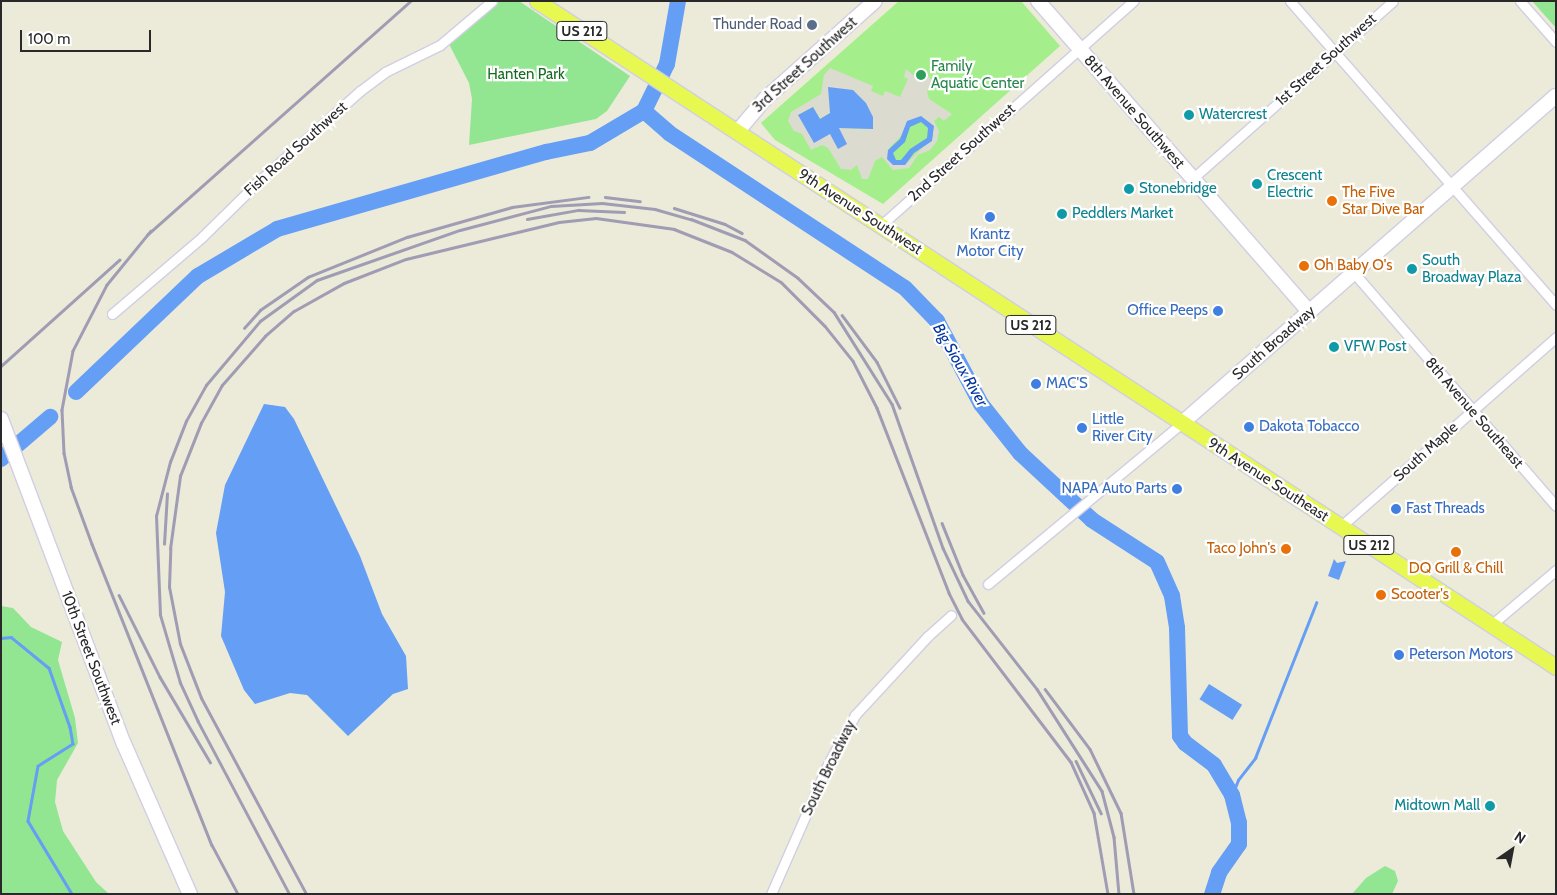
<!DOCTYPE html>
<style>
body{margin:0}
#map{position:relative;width:1557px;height:895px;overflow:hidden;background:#ecead9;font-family:Cabin,sans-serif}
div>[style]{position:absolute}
.green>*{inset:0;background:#92e692}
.pitch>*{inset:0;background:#a4ef8c}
.plaza>*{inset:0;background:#dcdbd0}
.water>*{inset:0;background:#659ef5;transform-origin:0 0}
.stream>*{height:2.5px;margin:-1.25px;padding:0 1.25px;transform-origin:1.25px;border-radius:1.25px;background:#659ef5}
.river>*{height:16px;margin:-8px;padding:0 8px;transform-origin:8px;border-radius:8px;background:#659ef5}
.roads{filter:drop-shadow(1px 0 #d1cee3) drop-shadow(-1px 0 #d1cee3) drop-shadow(0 1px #d1cee3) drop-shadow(0 -1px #d1cee3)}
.street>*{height:9px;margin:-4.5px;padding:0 4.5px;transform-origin:4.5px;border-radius:4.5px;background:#fff}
.secondary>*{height:14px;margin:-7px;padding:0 7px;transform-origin:7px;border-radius:7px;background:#fff}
.primary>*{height:15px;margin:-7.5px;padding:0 7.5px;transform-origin:7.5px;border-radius:7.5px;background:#e7f951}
.rail>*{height:2.5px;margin:-1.25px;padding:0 1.25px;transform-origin:1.25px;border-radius:1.25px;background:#a09cb4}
.dots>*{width:14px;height:14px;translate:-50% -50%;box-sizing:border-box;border:2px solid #fff;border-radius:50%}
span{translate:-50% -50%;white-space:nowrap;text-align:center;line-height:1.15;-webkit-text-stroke:4.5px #fff;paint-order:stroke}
.shield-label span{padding:1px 4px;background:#fff;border:1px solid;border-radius:4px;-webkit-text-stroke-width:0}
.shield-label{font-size:14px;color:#292929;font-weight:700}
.service-label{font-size:15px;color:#4e5e75}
.right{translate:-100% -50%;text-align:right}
.street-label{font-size:15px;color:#292929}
.leisure-label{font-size:15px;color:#27864d}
.left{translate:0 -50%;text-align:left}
.park-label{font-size:15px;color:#156920}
.culture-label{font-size:15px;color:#0d838f}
.food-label{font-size:15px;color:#c56008}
.shop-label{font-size:15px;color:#366cbe}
.water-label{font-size:16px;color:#0536a0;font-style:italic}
.frame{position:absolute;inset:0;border:2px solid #292929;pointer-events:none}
.north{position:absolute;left:1487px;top:825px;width:50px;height:50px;-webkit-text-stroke:4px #fff;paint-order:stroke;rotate:33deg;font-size:14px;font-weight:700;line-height:20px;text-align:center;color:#292929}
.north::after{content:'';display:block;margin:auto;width:18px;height:22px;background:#292929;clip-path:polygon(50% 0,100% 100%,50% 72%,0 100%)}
.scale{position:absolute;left:20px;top:30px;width:131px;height:22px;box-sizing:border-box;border:2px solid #292929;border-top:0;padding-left:6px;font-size:15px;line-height:18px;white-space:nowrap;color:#292929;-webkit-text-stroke:4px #fff;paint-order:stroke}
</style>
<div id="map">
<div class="green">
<i style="clip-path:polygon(498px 1px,519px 1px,630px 76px,607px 111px,596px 119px,469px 145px,472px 99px,469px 83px,449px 44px)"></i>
<i style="clip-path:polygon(1532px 1px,1556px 1px,1556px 28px)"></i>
<i style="clip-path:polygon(1px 606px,13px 608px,31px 627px,62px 642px,58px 660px,75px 718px,78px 743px,57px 780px,55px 802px,63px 831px,96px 882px,109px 894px,1px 894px)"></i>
<i style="clip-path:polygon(1385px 866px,1395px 871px,1398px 881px,1392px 894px,1352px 894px,1366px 878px)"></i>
</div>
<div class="pitch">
<i style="clip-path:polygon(899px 1px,1021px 1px,1060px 46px,883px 204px,775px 140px,761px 123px)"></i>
</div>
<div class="plaza">
<i style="clip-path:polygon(evenodd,830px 68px,873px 86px,871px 91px,883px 96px,885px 91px,900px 97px,908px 79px,904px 77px,906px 69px,914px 76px,927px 74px,933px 82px,927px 91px,929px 99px,952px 114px,944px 121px,939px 117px,934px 121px,939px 131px,937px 141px,930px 150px,918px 155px,909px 168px,893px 170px,882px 157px,875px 161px,868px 179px,862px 179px,857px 165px,851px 170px,841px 169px,828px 148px,822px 145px,811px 150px,802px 134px,794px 131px,788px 121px,791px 112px,821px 94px,824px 75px,830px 68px,813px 107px,820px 119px,830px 113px,873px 129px,839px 128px,798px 115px,813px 107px,830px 68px,921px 116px,934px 136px,905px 165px,893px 165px,890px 147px,921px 116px)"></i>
</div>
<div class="water">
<i style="clip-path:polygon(828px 87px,853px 90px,866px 103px,873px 117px,873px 129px,839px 128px,847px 144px,838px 149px,830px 134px,814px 143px,798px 115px,813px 107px,820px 119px,830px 113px)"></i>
<i style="clip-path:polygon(evenodd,921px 116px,934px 126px,932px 141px,914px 153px,905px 165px,893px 165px,887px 159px,888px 150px,900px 139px,907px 121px,921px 116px,921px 122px,928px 128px,927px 138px,910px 149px,901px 160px,896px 160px,893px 153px,905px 142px,910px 127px,921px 122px)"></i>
<i style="clip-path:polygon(264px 404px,285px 407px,294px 419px,360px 556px,382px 614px,406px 656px,408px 689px,393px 694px,348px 736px,307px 695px,290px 693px,255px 704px,244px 690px,221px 636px,225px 592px,216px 533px,225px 485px)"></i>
<i style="clip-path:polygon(1334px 559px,1337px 563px,1346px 561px,1339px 580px,1328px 576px)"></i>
<i style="left:1209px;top:684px;width:39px;height:18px;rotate:32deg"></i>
</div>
<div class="stream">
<i style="left:1px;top:638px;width:10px;rotate:-6deg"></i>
<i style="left:11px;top:637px;width:49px;rotate:39.2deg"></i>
<i style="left:49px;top:668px;width:63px;rotate:70.4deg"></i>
<i style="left:70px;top:727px;width:17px;rotate:80deg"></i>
<i style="left:73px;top:744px;width:41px;rotate:147.8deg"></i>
<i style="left:38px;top:766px;width:56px;rotate:100.3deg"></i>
<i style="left:28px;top:821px;width:85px;rotate:58.9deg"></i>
<i style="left:1232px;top:795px;width:16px;rotate:-68deg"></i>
<i style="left:1238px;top:780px;width:28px;rotate:-52deg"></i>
<i style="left:1255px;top:758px;width:167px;rotate:-68.5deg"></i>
</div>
<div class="river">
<i style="left:644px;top:111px;width:33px;rotate:41deg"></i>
<i style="left:669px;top:133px;width:282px;rotate:33.3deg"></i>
<i style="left:905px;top:288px;width:46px;rotate:45.9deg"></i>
<i style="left:937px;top:321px;width:94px;rotate:62.1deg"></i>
<i style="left:981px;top:404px;width:63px;rotate:51.5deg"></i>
<i style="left:1020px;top:453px;width:98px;rotate:42.9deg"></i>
<i style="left:1092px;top:520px;width:77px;rotate:32.9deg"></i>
<i style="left:1157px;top:562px;width:37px;rotate:66deg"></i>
<i style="left:1172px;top:596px;width:32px;rotate:81deg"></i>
<i style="left:1177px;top:628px;width:108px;rotate:88.4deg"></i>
<i style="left:1180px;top:736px;width:9px;rotate:54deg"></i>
<i style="left:1185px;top:743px;width:36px;rotate:37deg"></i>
<i style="left:1214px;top:765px;width:35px;rotate:59deg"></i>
<i style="left:1232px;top:795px;width:29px;rotate:76deg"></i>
<i style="left:1239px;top:823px;width:21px;rotate:90deg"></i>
<i style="left:1239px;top:844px;width:35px;rotate:125deg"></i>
<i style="left:1219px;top:873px;width:22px;rotate:108deg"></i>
<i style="left:644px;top:111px;width:52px;rotate:-63.9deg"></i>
<i style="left:667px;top:64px;width:64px;rotate:-80.1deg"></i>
<i style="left:76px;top:392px;width:168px;rotate:-43.6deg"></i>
<i style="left:198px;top:276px;width:92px;rotate:-30.7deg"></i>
<i style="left:277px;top:229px;width:280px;rotate:-16deg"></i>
<i style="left:546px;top:152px;width:45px;rotate:-11.6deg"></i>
<i style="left:590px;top:143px;width:63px;rotate:-30.7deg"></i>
<i style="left:1px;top:459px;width:65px;rotate:-40.6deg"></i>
</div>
<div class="roads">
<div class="street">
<i style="left:1290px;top:1px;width:404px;rotate:48.8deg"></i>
<i style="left:1520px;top:1px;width:55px;rotate:48.7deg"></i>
<i style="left:1192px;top:179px;width:268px;rotate:-41.5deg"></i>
<i style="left:880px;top:226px;width:339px;rotate:-41.6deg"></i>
<i style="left:1354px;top:273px;width:308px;rotate:49.1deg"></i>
<i style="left:112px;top:314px;width:118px;rotate:-40.5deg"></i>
<i style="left:202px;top:237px;width:81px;rotate:-44.5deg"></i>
<i style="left:260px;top:180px;width:134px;rotate:-41.7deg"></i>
<i style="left:360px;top:91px;width:31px;rotate:-37deg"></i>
<i style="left:385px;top:72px;width:61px;rotate:-26.1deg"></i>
<i style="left:440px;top:45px;width:68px;rotate:-40.2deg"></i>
<i style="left:1340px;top:527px;width:288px;rotate:-41.3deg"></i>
<i style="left:988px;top:584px;width:252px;rotate:-39.7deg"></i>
<i style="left:1491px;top:625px;width:85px;rotate:-40.2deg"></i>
<i style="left:771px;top:894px;width:144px;rotate:-66.3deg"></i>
<i style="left:829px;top:762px;width:54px;rotate:-61deg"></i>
<i style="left:855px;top:715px;width:108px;rotate:-47.3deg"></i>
<i style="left:928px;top:636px;width:31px;rotate:-42deg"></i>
</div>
<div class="secondary">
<i style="left:1038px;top:1px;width:413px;rotate:48.9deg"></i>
<i style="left:737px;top:132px;width:43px;rotate:-49.7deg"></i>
<i style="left:765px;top:99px;width:147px;rotate:-41.7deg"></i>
<i style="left:1px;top:419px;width:347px;rotate:69.3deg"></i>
<i style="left:124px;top:744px;width:164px;rotate:66.3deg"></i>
<i style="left:1182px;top:423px;width:497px;rotate:-41.2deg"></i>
</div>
<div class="primary">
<i style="left:537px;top:1px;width:1217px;rotate:33.17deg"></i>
</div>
</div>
<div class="rail">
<i style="left:605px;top:197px;width:35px;rotate:7deg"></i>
<i style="left:674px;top:208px;width:53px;rotate:17.4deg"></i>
<i style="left:725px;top:224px;width:19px;rotate:28deg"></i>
<i style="left:527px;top:219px;width:52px;rotate:-10deg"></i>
<i style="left:578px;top:210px;width:46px;rotate:2.5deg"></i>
<i style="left:151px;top:231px;width:70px;rotate:129.2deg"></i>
<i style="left:107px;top:285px;width:74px;rotate:117.3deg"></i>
<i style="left:73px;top:351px;width:60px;rotate:100.6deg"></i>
<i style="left:62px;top:410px;width:43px;rotate:87.3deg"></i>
<i style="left:64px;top:453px;width:35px;rotate:78deg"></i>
<i style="left:71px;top:487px;width:61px;rotate:69.8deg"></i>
<i style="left:92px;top:544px;width:324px;rotate:68.3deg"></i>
<i style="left:212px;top:845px;width:55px;rotate:62deg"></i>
<i style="left:147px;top:235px;width:353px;rotate:-41.6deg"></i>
<i style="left:842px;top:315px;width:59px;rotate:53.3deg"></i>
<i style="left:877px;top:362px;width:51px;rotate:63.4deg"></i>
<i style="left:244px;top:328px;width:24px;rotate:-48deg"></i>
<i style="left:260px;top:310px;width:58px;rotate:-34.5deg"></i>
<i style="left:308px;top:277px;width:107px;rotate:-22deg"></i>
<i style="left:407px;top:237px;width:109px;rotate:-15.9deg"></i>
<i style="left:512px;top:207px;width:77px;rotate:-7.5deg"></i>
<i style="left:1px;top:366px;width:159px;rotate:-41.9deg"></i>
<i style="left:942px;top:523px;width:56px;rotate:68deg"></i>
<i style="left:963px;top:575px;width:43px;rotate:61.1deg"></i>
<i style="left:164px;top:544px;width:50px;rotate:-86.6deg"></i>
<i style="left:119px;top:595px;width:92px;rotate:63.4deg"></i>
<i style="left:160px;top:677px;width:99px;rotate:59.5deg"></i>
<i style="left:1045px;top:689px;width:75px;rotate:53.1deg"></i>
<i style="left:1090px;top:749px;width:71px;rotate:64.2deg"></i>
<i style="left:1121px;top:813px;width:82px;rotate:80.9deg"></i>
<i style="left:1076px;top:761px;width:58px;rotate:64.3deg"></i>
<i style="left:289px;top:894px;width:195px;rotate:-117.9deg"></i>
<i style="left:198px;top:722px;width:43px;rotate:-114.8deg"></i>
<i style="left:180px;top:683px;width:71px;rotate:-106.4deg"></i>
<i style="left:160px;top:615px;width:99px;rotate:-92.3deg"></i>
<i style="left:156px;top:516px;width:56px;rotate:-75.5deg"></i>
<i style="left:170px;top:462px;width:44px;rotate:-68.7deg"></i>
<i style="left:186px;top:421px;width:41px;rotate:-60.9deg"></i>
<i style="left:206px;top:385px;width:84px;rotate:-49.8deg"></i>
<i style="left:260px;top:321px;width:70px;rotate:-35.7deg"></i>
<i style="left:317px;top:280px;width:151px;rotate:-19.3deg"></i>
<i style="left:460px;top:230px;width:94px;rotate:-14.8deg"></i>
<i style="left:551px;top:206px;width:51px;rotate:-3.4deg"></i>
<i style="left:602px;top:203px;width:53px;rotate:6.5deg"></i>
<i style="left:655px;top:209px;width:37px;rotate:16deg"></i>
<i style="left:691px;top:219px;width:58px;rotate:21.3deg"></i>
<i style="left:745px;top:240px;width:65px;rotate:35.6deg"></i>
<i style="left:798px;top:278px;width:50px;rotate:43.4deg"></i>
<i style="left:834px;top:312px;width:109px;rotate:57.8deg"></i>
<i style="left:892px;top:404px;width:153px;rotate:70.5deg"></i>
<i style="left:943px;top:548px;width:59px;rotate:64.7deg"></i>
<i style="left:968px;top:601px;width:112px;rotate:51.9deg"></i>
<i style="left:1037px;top:689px;width:121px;rotate:57.5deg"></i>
<i style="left:1102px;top:791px;width:48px;rotate:75.4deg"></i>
<i style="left:1114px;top:837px;width:57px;rotate:85deg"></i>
<i style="left:306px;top:894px;width:222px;rotate:-118.2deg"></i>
<i style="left:201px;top:698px;width:58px;rotate:-111.3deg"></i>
<i style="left:180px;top:644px;width:58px;rotate:-100.9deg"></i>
<i style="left:169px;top:587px;width:38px;rotate:-88deg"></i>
<i style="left:170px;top:549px;width:74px;rotate:-82.2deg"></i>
<i style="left:180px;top:476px;width:57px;rotate:-68.4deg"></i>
<i style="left:201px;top:423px;width:43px;rotate:-61.1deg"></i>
<i style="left:222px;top:385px;width:65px;rotate:-48.7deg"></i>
<i style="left:265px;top:336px;width:38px;rotate:-41deg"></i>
<i style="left:294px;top:311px;width:57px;rotate:-29.2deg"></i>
<i style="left:344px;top:283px;width:66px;rotate:-21.2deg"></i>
<i style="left:406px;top:259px;width:157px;rotate:-13.6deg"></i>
<i style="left:559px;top:222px;width:37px;rotate:-6deg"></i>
<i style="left:596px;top:218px;width:79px;rotate:8deg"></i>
<i style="left:674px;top:229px;width:62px;rotate:21.6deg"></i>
<i style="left:732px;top:252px;width:57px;rotate:31.5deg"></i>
<i style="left:781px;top:282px;width:62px;rotate:45deg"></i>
<i style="left:825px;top:326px;width:45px;rotate:51.3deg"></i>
<i style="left:853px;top:361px;width:53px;rotate:62.9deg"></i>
<i style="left:877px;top:408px;width:199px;rotate:68.7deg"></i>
<i style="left:949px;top:593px;width:29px;rotate:63deg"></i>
<i style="left:962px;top:619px;width:180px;rotate:52.7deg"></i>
<i style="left:1071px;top:762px;width:56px;rotate:65.7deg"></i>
<i style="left:1094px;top:813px;width:82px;rotate:80.2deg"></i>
</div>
<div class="dots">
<i style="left:812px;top:25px;background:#5c6f8a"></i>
<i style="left:921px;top:75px;background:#2e9e5b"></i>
<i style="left:1189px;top:115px;background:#0f9aa8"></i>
<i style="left:1257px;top:184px;background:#0f9aa8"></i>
<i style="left:1129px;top:189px;background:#0f9aa8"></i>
<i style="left:1332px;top:201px;background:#e8710a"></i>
<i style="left:1062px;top:214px;background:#0f9aa8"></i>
<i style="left:990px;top:217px;background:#3f7fe0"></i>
<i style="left:1304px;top:266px;background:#e8710a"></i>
<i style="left:1412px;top:269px;background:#0f9aa8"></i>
<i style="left:1218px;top:311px;background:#3f7fe0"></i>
<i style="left:1334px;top:347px;background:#0f9aa8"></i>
<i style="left:1036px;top:384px;background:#3f7fe0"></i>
<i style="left:1249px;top:427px;background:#3f7fe0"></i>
<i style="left:1082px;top:428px;background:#3f7fe0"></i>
<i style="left:1177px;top:489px;background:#3f7fe0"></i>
<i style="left:1396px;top:509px;background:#3f7fe0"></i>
<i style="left:1286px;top:549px;background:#e8710a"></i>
<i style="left:1456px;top:552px;background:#e8710a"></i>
<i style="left:1381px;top:595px;background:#e8710a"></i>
<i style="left:1399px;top:655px;background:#3f7fe0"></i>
<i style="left:1490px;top:806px;background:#0f9aa8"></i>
</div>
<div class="shield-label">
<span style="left:582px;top:31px">US 212</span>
<span style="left:1031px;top:325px">US 212</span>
<span style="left:1369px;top:545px">US 212</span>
</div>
<div class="service-label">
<span class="right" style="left:802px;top:25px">Thunder Road</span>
</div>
<div class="street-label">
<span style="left:1326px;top:60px;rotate:-42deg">1st Street Southwest</span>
<span style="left:805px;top:65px;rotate:-42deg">3rd Street Southwest</span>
<span style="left:1134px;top:112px;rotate:49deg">8th Avenue Southwest</span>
<span style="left:296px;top:149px;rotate:-42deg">Fish Road Southwest</span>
<span style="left:962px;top:153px;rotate:-42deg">2nd Street Southwest</span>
<span style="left:860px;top:212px;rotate:33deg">9th Avenue Southwest</span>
<span style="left:1274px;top:343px;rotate:-41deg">South Broadway</span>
<span style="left:1474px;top:413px;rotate:49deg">8th Avenue Southeast</span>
<span style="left:1426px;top:452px;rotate:-42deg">South Maple</span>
<span style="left:1268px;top:480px;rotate:33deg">9th Avenue Southeast</span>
<span style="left:91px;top:658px;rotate:69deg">10th Street Southwest</span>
<span style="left:829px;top:768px;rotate:-64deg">South Broadway</span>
</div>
<div class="leisure-label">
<span class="left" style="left:931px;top:75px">Family<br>Aquatic Center</span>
</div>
<div class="park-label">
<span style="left:526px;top:75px">Hanten Park</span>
</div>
<div class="culture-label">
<span class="left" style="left:1199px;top:115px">Watercrest</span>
<span class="left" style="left:1267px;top:184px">Crescent<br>Electric</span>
<span class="left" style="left:1139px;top:189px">Stonebridge</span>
<span class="left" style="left:1072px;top:214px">Peddlers Market</span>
<span class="left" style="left:1422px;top:269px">South<br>Broadway Plaza</span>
<span class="left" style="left:1344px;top:347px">VFW Post</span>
<span class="right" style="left:1480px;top:806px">Midtown Mall</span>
</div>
<div class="food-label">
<span class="left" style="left:1342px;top:201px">The Five<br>Star Dive Bar</span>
<span class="left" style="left:1314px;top:266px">Oh Baby O's</span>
<span class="right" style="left:1276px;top:549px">Taco John's</span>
<span style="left:1456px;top:569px">DQ Grill &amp; Chill</span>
<span class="left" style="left:1391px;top:595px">Scooter's</span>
</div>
<div class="shop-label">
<span style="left:990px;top:243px">Krantz<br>Motor City</span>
<span class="right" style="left:1208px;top:311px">Office Peeps</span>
<span class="left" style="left:1046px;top:384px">MAC'S</span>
<span class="left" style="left:1092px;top:428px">Little<br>River City</span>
<span class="left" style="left:1259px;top:427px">Dakota Tobacco</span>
<span class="right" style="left:1167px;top:489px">NAPA Auto Parts</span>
<span class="left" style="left:1406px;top:509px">Fast Threads</span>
<span class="left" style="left:1409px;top:655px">Peterson Motors</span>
</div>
<div class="water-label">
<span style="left:960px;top:365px;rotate:60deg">Big Sioux River</span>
</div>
<div class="frame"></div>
<div class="north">N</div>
<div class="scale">100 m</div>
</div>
